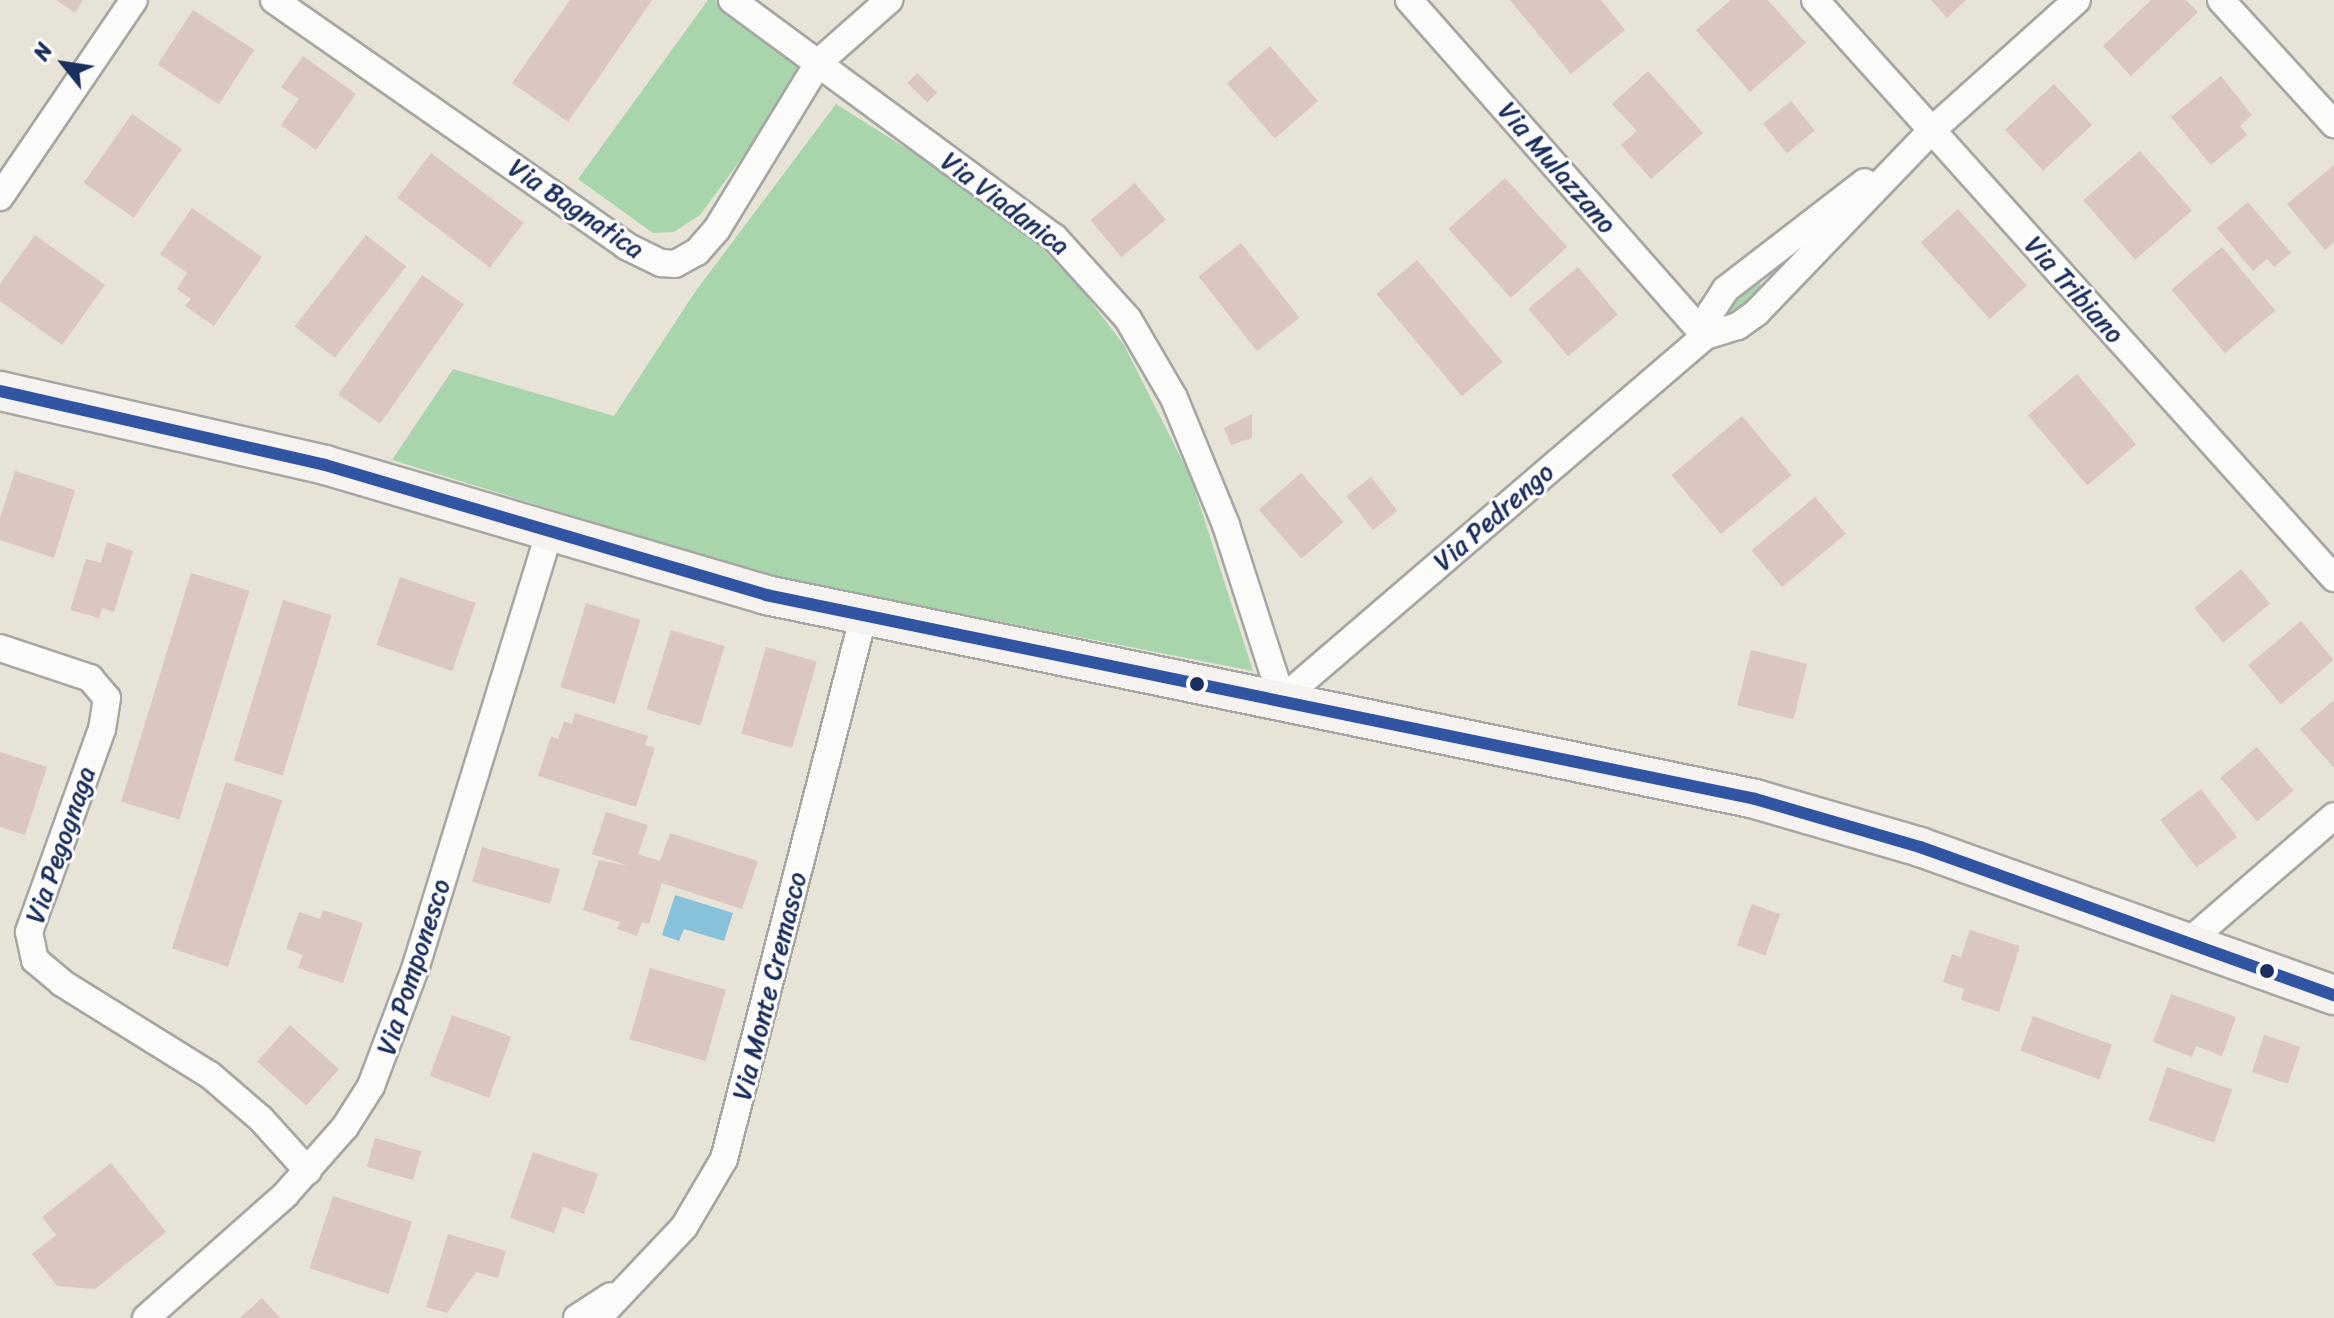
<!DOCTYPE html>
<style>
body{margin:0}
#map{position:relative;width:2334px;height:1318px;overflow:hidden;background:#e7e4d7;font-family:Sriracha,sans-serif}
div>[style]{position:absolute}
.green>*{inset:0;background:#a9d5ad}
.water>*{inset:0;background:#88c2da}
.building>*{inset:0;background:#dac7bf;transform-origin:0 0}
.roads{filter:drop-shadow(2px 0 #a6a6a4) drop-shadow(-2px 0 #a6a6a4) drop-shadow(0 2px #a6a6a4) drop-shadow(0 -2px #a6a6a4)}
.street>*{height:26px;margin:-13px;padding:0 13px;transform-origin:13px;border-radius:13px;background:#fbfbf9}
.secondary>*{height:38px;margin:-19px;padding:0 19px;transform-origin:19px;border-radius:19px;background:#f5f2ef}
.bus-1>*{height:12px;margin:-6px;padding:0 6px;transform-origin:6px;border-radius:6px;background:#3155a3}
.dots>*{width:22px;height:22px;translate:-50% -50%;box-sizing:border-box;border:4px solid #fff;border-radius:50%}
span{translate:-50% -50%;white-space:nowrap;text-align:center;line-height:1.15;-webkit-text-stroke:6px #fff;paint-order:stroke}
.street-label{font-size:26px;color:#1b2f5e}
.north{position:absolute;left:24px;top:24px;width:80px;height:80px;-webkit-text-stroke:6px #fff;paint-order:stroke;rotate:300deg;font-size:22px;font-weight:700;line-height:32px;text-align:center;color:#1b2f5e}
.north::after{content:'';display:block;margin:auto;width:28px;height:36px;background:#1b2f5e;clip-path:polygon(50% 0,100% 100%,50% 72%,0 100%)}
</style>
<div id="map">
<div class="green">
<i style="clip-path:polygon(708px 0,716px 0,806px 71px,700px 215px,674px 232px,653px 233px,578px 179px)"></i>
<i style="clip-path:polygon(836px 104px,963px 184px,1033px 239px,1082px 290px,1124px 345px,1191px 478px,1253px 671px,772px 577px,392px 460px,453px 369px,614px 416px,695px 292px)"></i>
<i style="clip-path:polygon(1754px 276px,1767px 293px,1721px 321px,1717px 306px)"></i>
</div>
<div class="water">
<i style="clip-path:polygon(675px 895px,733px 913px,724px 941px,684px 929px,679px 941px,662px 935px)"></i>
</div>
<div class="building">
<i style="clip-path:polygon(56px 0,83px 0,75px 13px)"></i>
<i style="clip-path:polygon(570px 0,652px 0,568px 122px,512px 83px)"></i>
<i style="clip-path:polygon(1510px 0,1601px 0,1625px 30px,1571px 74px)"></i>
<i style="clip-path:polygon(1731px 0,1768px 0,1806px 43px,1750px 92px,1696px 30px)"></i>
<i style="clip-path:polygon(1931px 0,1966px 0,1947px 18px)"></i>
<i style="clip-path:polygon(2151px 0,2186px 0,2198px 12px,2131px 76px,2103px 46px)"></i>
<i style="left:193px;top:10px;width:73px;height:65px;rotate:33deg"></i>
<i style="left:1270px;top:46px;width:73px;height:57px;rotate:49deg"></i>
<i style="clip-path:polygon(303px 56px,356px 94px,316px 150px,281px 125px,299px 99px,281px 87px)"></i>
<i style="clip-path:polygon(1648px 71px,1703px 133px,1651px 179px,1621px 145px,1637px 131px,1612px 104px)"></i>
<i style="left:917px;top:73px;width:28px;height:14px;rotate:44deg"></i>
<i style="clip-path:polygon(2221px 76px,2252px 115px,2240px 126px,2247px 135px,2211px 165px,2171px 117px)"></i>
<i style="left:2054px;top:84px;width:56px;height:67px;rotate:47deg"></i>
<i style="left:1791px;top:101px;width:38px;height:36px;rotate:51deg"></i>
<i style="left:132px;top:114px;width:61px;height:84px;rotate:35deg"></i>
<i style="left:2140px;top:151px;width:79px;height:75px;rotate:49deg"></i>
<i style="left:431px;top:153px;width:116px;height:56px;rotate:37deg"></i>
<i style="clip-path:polygon(2334px 165px,2334px 242px,2325px 250px,2287px 204px)"></i>
<i style="left:1505px;top:178px;width:93px;height:76px;rotate:48deg"></i>
<i style="left:1135px;top:183px;width:48px;height:58px;rotate:50deg"></i>
<i style="clip-path:polygon(2248px 202px,2291px 253px,2274px 267px,2267px 259px,2253px 271px,2217px 228px)"></i>
<i style="clip-path:polygon(192px 208px,262px 257px,214px 326px,185px 306px,191px 299px,177px 289px,187px 273px,160px 254px)"></i>
<i style="left:1958px;top:209px;width:103px;height:50px;rotate:48deg"></i>
<i style="clip-path:polygon(35px 235px,105px 285px,62px 345px,0 301px,0 284px)"></i>
<i style="left:366px;top:235px;width:51px;height:116px;rotate:38deg"></i>
<i style="left:1241px;top:243px;width:95px;height:54px;rotate:52deg"></i>
<i style="left:2222px;top:247px;width:83px;height:66px;rotate:50deg"></i>
<i style="left:1417px;top:260px;width:133px;height:53px;rotate:50deg"></i>
<i style="left:1578px;top:267px;width:62px;height:65px;rotate:50deg"></i>
<i style="left:422px;top:275px;width:51px;height:146px;rotate:35deg"></i>
<i style="left:2077px;top:374px;width:92px;height:64px;rotate:50deg"></i>
<i style="clip-path:polygon(1252px 414px,1252px 438px,1231px 445px,1224px 428px)"></i>
<i style="left:1742px;top:416px;width:77px;height:92px;rotate:50deg"></i>
<i style="clip-path:polygon(15px 471px,75px 490px,54px 558px,0 540px,0 518px)"></i>
<i style="left:1301px;top:473px;width:65px;height:56px;rotate:49deg"></i>
<i style="left:1371px;top:477px;width:43px;height:31px;rotate:52deg"></i>
<i style="left:1815px;top:497px;width:48px;height:83px;rotate:50deg"></i>
<i style="clip-path:polygon(107px 542px,133px 551px,114px 612px,102px 608px,99px 618px,70px 610px,86px 559px,101px 563px)"></i>
<i style="left:2241px;top:569px;width:45px;height:61px;rotate:50deg"></i>
<i style="left:191px;top:573px;width:61px;height:239px;rotate:17deg"></i>
<i style="left:400px;top:577px;width:80px;height:72px;rotate:19deg"></i>
<i style="left:283px;top:600px;width:51px;height:168px;rotate:17deg"></i>
<i style="left:586px;top:603px;width:57px;height:88px;rotate:17deg"></i>
<i style="left:2301px;top:621px;width:51px;height:69px;rotate:50deg"></i>
<i style="left:671px;top:630px;width:56px;height:83px;rotate:17deg"></i>
<i style="left:766px;top:647px;width:53px;height:90px;rotate:16deg"></i>
<i style="left:1751px;top:650px;width:58px;height:57px;rotate:14deg"></i>
<i style="clip-path:polygon(2334px 700px,2334px 768px,2300px 729px)"></i>
<i style="clip-path:polygon(575px 713px,648px 736px,645px 745px,655px 748px,636px 807px,538px 776px,551px 736px,558px 739px,564px 721px,572px 724px)"></i>
<i style="left:2257px;top:747px;width:57px;height:48px;rotate:50deg"></i>
<i style="clip-path:polygon(0 752px,47px 767px,25px 835px,0 827px)"></i>
<i style="left:226px;top:782px;width:59px;height:175px;rotate:18deg"></i>
<i style="left:2201px;top:789px;width:60px;height:51px;rotate:53deg"></i>
<i style="clip-path:polygon(606px 812px,648px 825px,638px 854px,660px 861px,670px 833px,758px 861px,742px 909px,662px 883px,649px 924px,642px 922px,637px 936px,617px 929px,620px 922px,583px 910px,599px 860px,629px 866px,592px 854px)"></i>
<i style="left:482px;top:847px;width:81px;height:36px;rotate:16deg"></i>
<i style="left:1752px;top:904px;width:30px;height:44px;rotate:20deg"></i>
<i style="clip-path:polygon(323px 910px,363px 923px,343px 983px,298px 968px,303px 955px,286px 949px,299px 912px,320px 919px)"></i>
<i style="clip-path:polygon(1970px 930px,2020px 946px,1999px 1012px,1961px 1000px,1964px 989px,1943px 982px,1952px 954px,1961px 957px)"></i>
<i style="left:650px;top:968px;width:79px;height:74px;rotate:16deg"></i>
<i style="clip-path:polygon(2171px 994px,2236px 1017px,2222px 1056px,2196px 1046px,2192px 1057px,2153px 1042px)"></i>
<i style="left:452px;top:1015px;width:63px;height:65px;rotate:20deg"></i>
<i style="left:2033px;top:1016px;width:84px;height:37px;rotate:20deg"></i>
<i style="left:290px;top:1025px;width:66px;height:49px;rotate:42deg"></i>
<i style="left:2264px;top:1035px;width:38px;height:39px;rotate:18deg"></i>
<i style="left:2167px;top:1067px;width:69px;height:56px;rotate:19deg"></i>
<i style="left:375px;top:1138px;width:48px;height:30px;rotate:16deg"></i>
<i style="clip-path:polygon(533px 1152px,598px 1174px,584px 1214px,563px 1207px,554px 1233px,510px 1218px)"></i>
<i style="clip-path:polygon(111px 1163px,166px 1232px,95px 1289px,57px 1286px,32px 1254px,56px 1235px,42px 1217px)"></i>
<i style="left:333px;top:1196px;width:83px;height:76px;rotate:18deg"></i>
<i style="clip-path:polygon(448px 1234px,506px 1251px,498px 1278px,476px 1272px,447px 1313px,426px 1307px)"></i>
<i style="clip-path:polygon(262px 1298px,280px 1318px,240px 1318px)"></i>
</div>
<div class="roads">
<div class="street">
<i style="left:274px;top:0;width:429px;rotate:34.9deg"></i>
<i style="left:626px;top:246px;width:39px;rotate:26deg"></i>
<i style="left:661px;top:263px;width:14px;rotate:4deg"></i>
<i style="left:675px;top:264px;width:25px;rotate:-29deg"></i>
<i style="left:697px;top:252px;width:30px;rotate:-49deg"></i>
<i style="left:717px;top:229px;width:196px;rotate:-58.6deg"></i>
<i style="left:819px;top:62px;width:94px;rotate:-41.5deg"></i>
<i style="left:732px;top:0;width:400px;rotate:36.4deg"></i>
<i style="left:1054px;top:237px;width:110px;rotate:47.9deg"></i>
<i style="left:1128px;top:319px;width:91px;rotate:59.8deg"></i>
<i style="left:1174px;top:398px;width:137px;rotate:67.7deg"></i>
<i style="left:1226px;top:525px;width:183px;rotate:72.2deg"></i>
<i style="left:1282px;top:699px;width:557px;rotate:-40.63deg"></i>
<i style="left:1705px;top:336px;width:34px;rotate:-17deg"></i>
<i style="left:1738px;top:326px;width:24px;rotate:-36deg"></i>
<i style="left:1757px;top:312px;width:251px;rotate:-46.1deg"></i>
<i style="left:1931px;top:131px;width:196px;rotate:-41.9deg"></i>
<i style="left:1409px;top:0;width:448px;rotate:48.6deg"></i>
<i style="left:1815px;top:0;width:777px;rotate:48.08deg"></i>
<i style="left:2221px;top:0;width:168px;rotate:47.7deg"></i>
<i style="left:0;top:197px;width:238px;rotate:-55.8deg"></i>
<i style="left:1705px;top:336px;width:25px;rotate:-76deg"></i>
<i style="left:1711px;top:312px;width:27px;rotate:-57deg"></i>
<i style="left:1726px;top:289px;width:175px;rotate:-37.6deg"></i>
<i style="left:0;top:648px;width:95px;rotate:18.4deg"></i>
<i style="left:90px;top:678px;width:26px;rotate:50deg"></i>
<i style="left:107px;top:698px;width:31px;rotate:99deg"></i>
<i style="left:102px;top:729px;width:216px;rotate:109.8deg"></i>
<i style="left:29px;top:932px;width:29px;rotate:78deg"></i>
<i style="left:35px;top:960px;width:35px;rotate:40deg"></i>
<i style="left:62px;top:983px;width:174px;rotate:31.9deg"></i>
<i style="left:210px;top:1075px;width:67px;rotate:40.8deg"></i>
<i style="left:261px;top:1119px;width:70px;rotate:47.9deg"></i>
<i style="left:2187px;top:943px;width:194px;rotate:-40.8deg"></i>
<i style="left:146px;top:1318px;width:186px;rotate:-41.5deg"></i>
<i style="left:285px;top:1195px;width:91px;rotate:-48.6deg"></i>
<i style="left:345px;top:1127px;width:49px;rotate:-57.6deg"></i>
<i style="left:371px;top:1086px;width:128px;rotate:-69.4deg"></i>
<i style="left:416px;top:966px;width:451px;rotate:-72.9deg"></i>
<i style="left:577px;top:1318px;width:40px;rotate:-32.9deg"></i>
<i style="left:598px;top:1318px;width:125px;rotate:-46.6deg"></i>
<i style="left:684px;top:1227px;width:79px;rotate:-59.5deg"></i>
<i style="left:724px;top:1159px;width:563px;rotate:-75.59deg"></i>
</div>
<div class="secondary">
<i style="left:0;top:391px;width:333px;rotate:12.8deg"></i>
<i style="left:325px;top:465px;width:460px;rotate:16.4deg"></i>
<i style="left:766px;top:595px;width:1010px;rotate:11.65deg"></i>
<i style="left:1755px;top:799px;width:172px;rotate:16.2deg"></i>
<i style="left:1920px;top:847px;width:440px;rotate:19.7deg"></i>
</div>
</div>
<div class="bus-1">
<i style="left:0;top:391px;width:333px;rotate:12.8deg"></i>
<i style="left:325px;top:465px;width:460px;rotate:16.4deg"></i>
<i style="left:766px;top:595px;width:1010px;rotate:11.65deg"></i>
<i style="left:1755px;top:799px;width:172px;rotate:16.2deg"></i>
<i style="left:1920px;top:847px;width:440px;rotate:19.7deg"></i>
</div>
<div class="dots">
<i style="left:1197px;top:684px;background:#1b2f5e"></i>
<i style="left:2267px;top:971px;background:#1b2f5e"></i>
</div>
<div class="street-label">
<span style="left:1557px;top:168px;rotate:49deg">Via Mulazzano</span>
<span style="left:1005px;top:204px;rotate:37deg">Via Viadanica</span>
<span style="left:576px;top:209px;rotate:34deg">Via Bagnatica</span>
<span style="left:2074px;top:290px;rotate:48deg">Via Tribiano</span>
<span style="left:1494px;top:517px;rotate:-41deg">Via Pedrengo</span>
<span style="left:61px;top:845px;rotate:-71deg">Via Pegognaga</span>
<span style="left:414px;top:967px;rotate:-72deg">Via Pomponesco</span>
<span style="left:770px;top:986px;rotate:-76deg">Via Monte Cremasco</span>
</div>
<div class="north">N</div>
</div>
